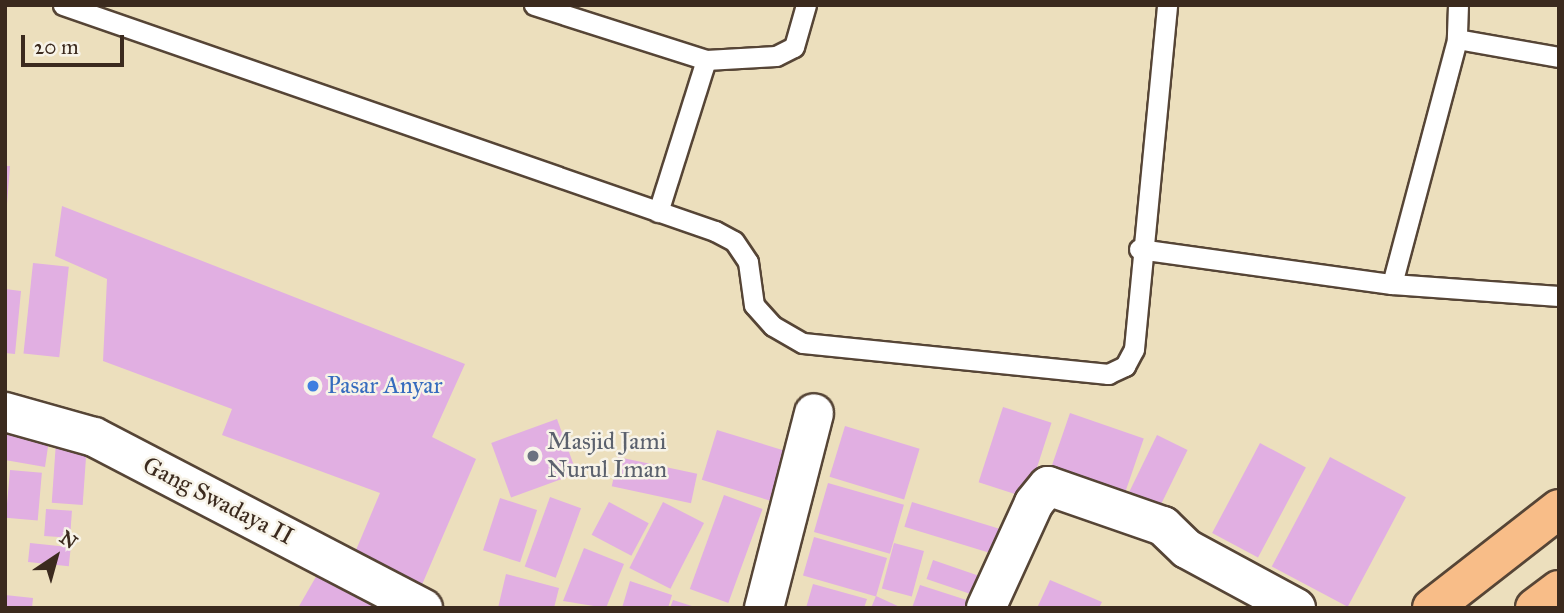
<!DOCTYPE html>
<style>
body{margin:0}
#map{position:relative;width:1564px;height:613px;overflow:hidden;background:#ecdfbd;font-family:"IM FELL Great Primer",serif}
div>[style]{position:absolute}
.building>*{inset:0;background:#e1afe2;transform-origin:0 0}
.roads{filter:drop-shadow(2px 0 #564536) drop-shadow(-2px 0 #564536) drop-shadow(0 2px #564536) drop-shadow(0 -2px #564536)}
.lane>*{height:19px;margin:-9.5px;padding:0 9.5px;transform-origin:9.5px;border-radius:9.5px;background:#fff}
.street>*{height:38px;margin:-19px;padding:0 19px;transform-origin:19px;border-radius:19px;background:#fff}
.highway>*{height:38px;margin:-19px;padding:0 19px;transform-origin:19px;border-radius:19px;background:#f8bd88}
.dots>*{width:19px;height:19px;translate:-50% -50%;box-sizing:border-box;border:4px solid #f7f3e8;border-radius:50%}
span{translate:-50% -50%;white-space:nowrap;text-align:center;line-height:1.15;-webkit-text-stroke:5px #f7f3e8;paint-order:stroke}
.shop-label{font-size:24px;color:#366cbe}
.left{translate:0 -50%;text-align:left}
.worship-label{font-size:24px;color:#5b616d}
.street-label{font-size:24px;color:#3b2a1e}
.frame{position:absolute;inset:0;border:7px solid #3b2a1e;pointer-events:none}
.north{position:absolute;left:21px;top:522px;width:70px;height:70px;-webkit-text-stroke:5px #f7f3e8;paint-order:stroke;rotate:36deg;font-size:19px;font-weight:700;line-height:28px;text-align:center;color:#3b2a1e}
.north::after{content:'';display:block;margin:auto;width:24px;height:32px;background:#3b2a1e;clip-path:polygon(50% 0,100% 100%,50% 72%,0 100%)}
.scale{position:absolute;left:21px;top:35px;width:103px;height:32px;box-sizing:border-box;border:4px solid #3b2a1e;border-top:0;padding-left:9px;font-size:21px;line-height:24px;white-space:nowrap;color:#3b2a1e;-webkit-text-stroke:5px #f7f3e8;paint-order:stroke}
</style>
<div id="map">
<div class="building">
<i style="clip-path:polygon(5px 166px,10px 166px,7px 204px,5px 204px)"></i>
<i style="clip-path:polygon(62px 206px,465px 364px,432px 437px,476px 459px,421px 587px,356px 550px,380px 493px,222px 435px,232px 409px,103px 361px,107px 279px,55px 256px)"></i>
<i style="left:33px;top:263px;width:36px;height:91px;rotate:6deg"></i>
<i style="clip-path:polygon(5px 289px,21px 291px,15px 354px,5px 353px)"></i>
<i style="left:1003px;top:407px;width:51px;height:79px;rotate:18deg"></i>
<i style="left:1070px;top:413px;width:78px;height:63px;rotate:19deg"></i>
<i style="left:557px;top:419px;width:58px;height:70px;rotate:70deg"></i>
<i style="clip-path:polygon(5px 425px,50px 433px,45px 467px,5px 460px)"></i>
<i style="left:845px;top:426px;width:78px;height:53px;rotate:17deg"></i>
<i style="left:717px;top:430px;width:76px;height:52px;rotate:17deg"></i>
<i style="left:1157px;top:435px;width:34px;height:71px;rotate:26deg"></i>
<i style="left:56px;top:442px;width:31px;height:61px;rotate:4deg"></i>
<i style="left:1260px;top:443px;width:52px;height:102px;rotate:28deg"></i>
<i style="left:618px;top:457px;width:81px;height:30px;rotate:12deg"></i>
<i style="left:1330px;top:457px;width:86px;height:124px;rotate:28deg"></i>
<i style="left:10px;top:470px;width:32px;height:48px;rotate:5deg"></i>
<i style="left:828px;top:483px;width:79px;height:51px;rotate:16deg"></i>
<i style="left:724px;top:495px;width:41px;height:100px;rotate:20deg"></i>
<i style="left:550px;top:497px;width:33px;height:74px;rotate:20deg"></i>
<i style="left:500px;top:498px;width:39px;height:55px;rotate:18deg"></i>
<i style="left:609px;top:502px;width:45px;height:37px;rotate:28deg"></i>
<i style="left:663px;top:502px;width:46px;height:74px;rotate:27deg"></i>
<i style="left:912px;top:502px;width:93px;height:26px;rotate:17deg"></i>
<i style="left:46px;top:509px;width:26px;height:27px;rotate:4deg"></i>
<i style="left:814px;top:537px;width:76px;height:40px;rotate:16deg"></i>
<i style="left:30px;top:543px;width:41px;height:19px;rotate:6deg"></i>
<i style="left:894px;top:543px;width:31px;height:47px;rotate:15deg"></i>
<i style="clip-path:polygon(584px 548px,624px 564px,606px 608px,563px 601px)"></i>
<i style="left:933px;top:560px;width:59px;height:20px;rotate:19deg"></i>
<i style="clip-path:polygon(321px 568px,392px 608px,298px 608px)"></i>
<i style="clip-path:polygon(506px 574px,559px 588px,554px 608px,498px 608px)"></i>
<i style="clip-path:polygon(1050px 580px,1102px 602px,1099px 608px,1037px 608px)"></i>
<i style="clip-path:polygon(630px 581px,672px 595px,668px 608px,622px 608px)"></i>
<i style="clip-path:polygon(813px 584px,867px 599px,864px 608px,806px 608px)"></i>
<i style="clip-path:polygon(920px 585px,979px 604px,978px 608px,912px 608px)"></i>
<i style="clip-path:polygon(5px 595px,33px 598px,32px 608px,5px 608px)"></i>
<i style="clip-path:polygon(876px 596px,902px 608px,871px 608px)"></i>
<i style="clip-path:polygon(673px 600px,695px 607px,695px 608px,670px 608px)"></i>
</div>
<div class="roads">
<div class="lane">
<i style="left:63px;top:5px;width:690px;rotate:19.12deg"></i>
<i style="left:715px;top:231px;width:21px;rotate:28deg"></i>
<i style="left:734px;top:241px;width:25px;rotate:56deg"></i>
<i style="left:748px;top:262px;width:43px;rotate:82.1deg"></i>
<i style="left:754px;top:305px;width:28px;rotate:48deg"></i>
<i style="left:773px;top:326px;width:34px;rotate:30deg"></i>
<i style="left:803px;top:343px;width:307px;rotate:5.8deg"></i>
<i style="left:1108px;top:374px;width:19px;rotate:-25deg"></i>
<i style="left:1125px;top:366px;width:19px;rotate:-62deg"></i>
<i style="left:1134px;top:349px;width:346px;rotate:-84.5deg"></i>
<i style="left:534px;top:5px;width:181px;rotate:17.7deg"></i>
<i style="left:706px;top:60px;width:70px;rotate:-3.3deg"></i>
<i style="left:776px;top:56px;width:20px;rotate:-27deg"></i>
<i style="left:794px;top:47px;width:44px;rotate:-74.1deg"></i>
<i style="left:1458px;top:5px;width:34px;rotate:92deg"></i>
<i style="left:1457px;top:39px;width:104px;rotate:10deg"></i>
<i style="left:658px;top:212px;width:159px;rotate:-72.5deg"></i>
<i style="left:1139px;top:249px;width:255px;rotate:7.9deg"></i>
<i style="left:1392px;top:284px;width:167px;rotate:4.1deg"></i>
<i style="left:1392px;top:284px;width:253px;rotate:-75.1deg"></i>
</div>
<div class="street">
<i style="left:5px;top:412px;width:92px;rotate:15.7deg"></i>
<i style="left:94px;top:437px;width:371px;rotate:27.5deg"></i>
<i style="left:764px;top:608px;width:201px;rotate:-75.6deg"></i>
<i style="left:986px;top:608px;width:115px;rotate:-65.4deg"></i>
<i style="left:1034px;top:503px;width:22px;rotate:-51deg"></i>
<i style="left:1048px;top:486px;width:122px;rotate:19.2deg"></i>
<i style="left:1163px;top:526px;width:33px;rotate:44deg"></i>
<i style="left:1187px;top:549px;width:124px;rotate:28.4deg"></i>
</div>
<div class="highway">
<i style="left:1432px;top:608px;width:161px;rotate:-37.9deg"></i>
<i style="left:1535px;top:608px;width:30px;rotate:-37deg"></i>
</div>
</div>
<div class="dots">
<i style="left:313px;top:386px;background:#3f7fe0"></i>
<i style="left:533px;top:456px;background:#6b7280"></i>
</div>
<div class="shop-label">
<span class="left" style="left:327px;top:386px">Pasar Anyar</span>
</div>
<div class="worship-label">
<span class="left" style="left:547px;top:456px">Masjid Jami<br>Nurul Iman</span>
</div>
<div class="street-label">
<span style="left:218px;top:501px;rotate:27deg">Gang Swadaya II</span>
</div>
<div class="frame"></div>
<div class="north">N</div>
<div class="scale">20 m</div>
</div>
